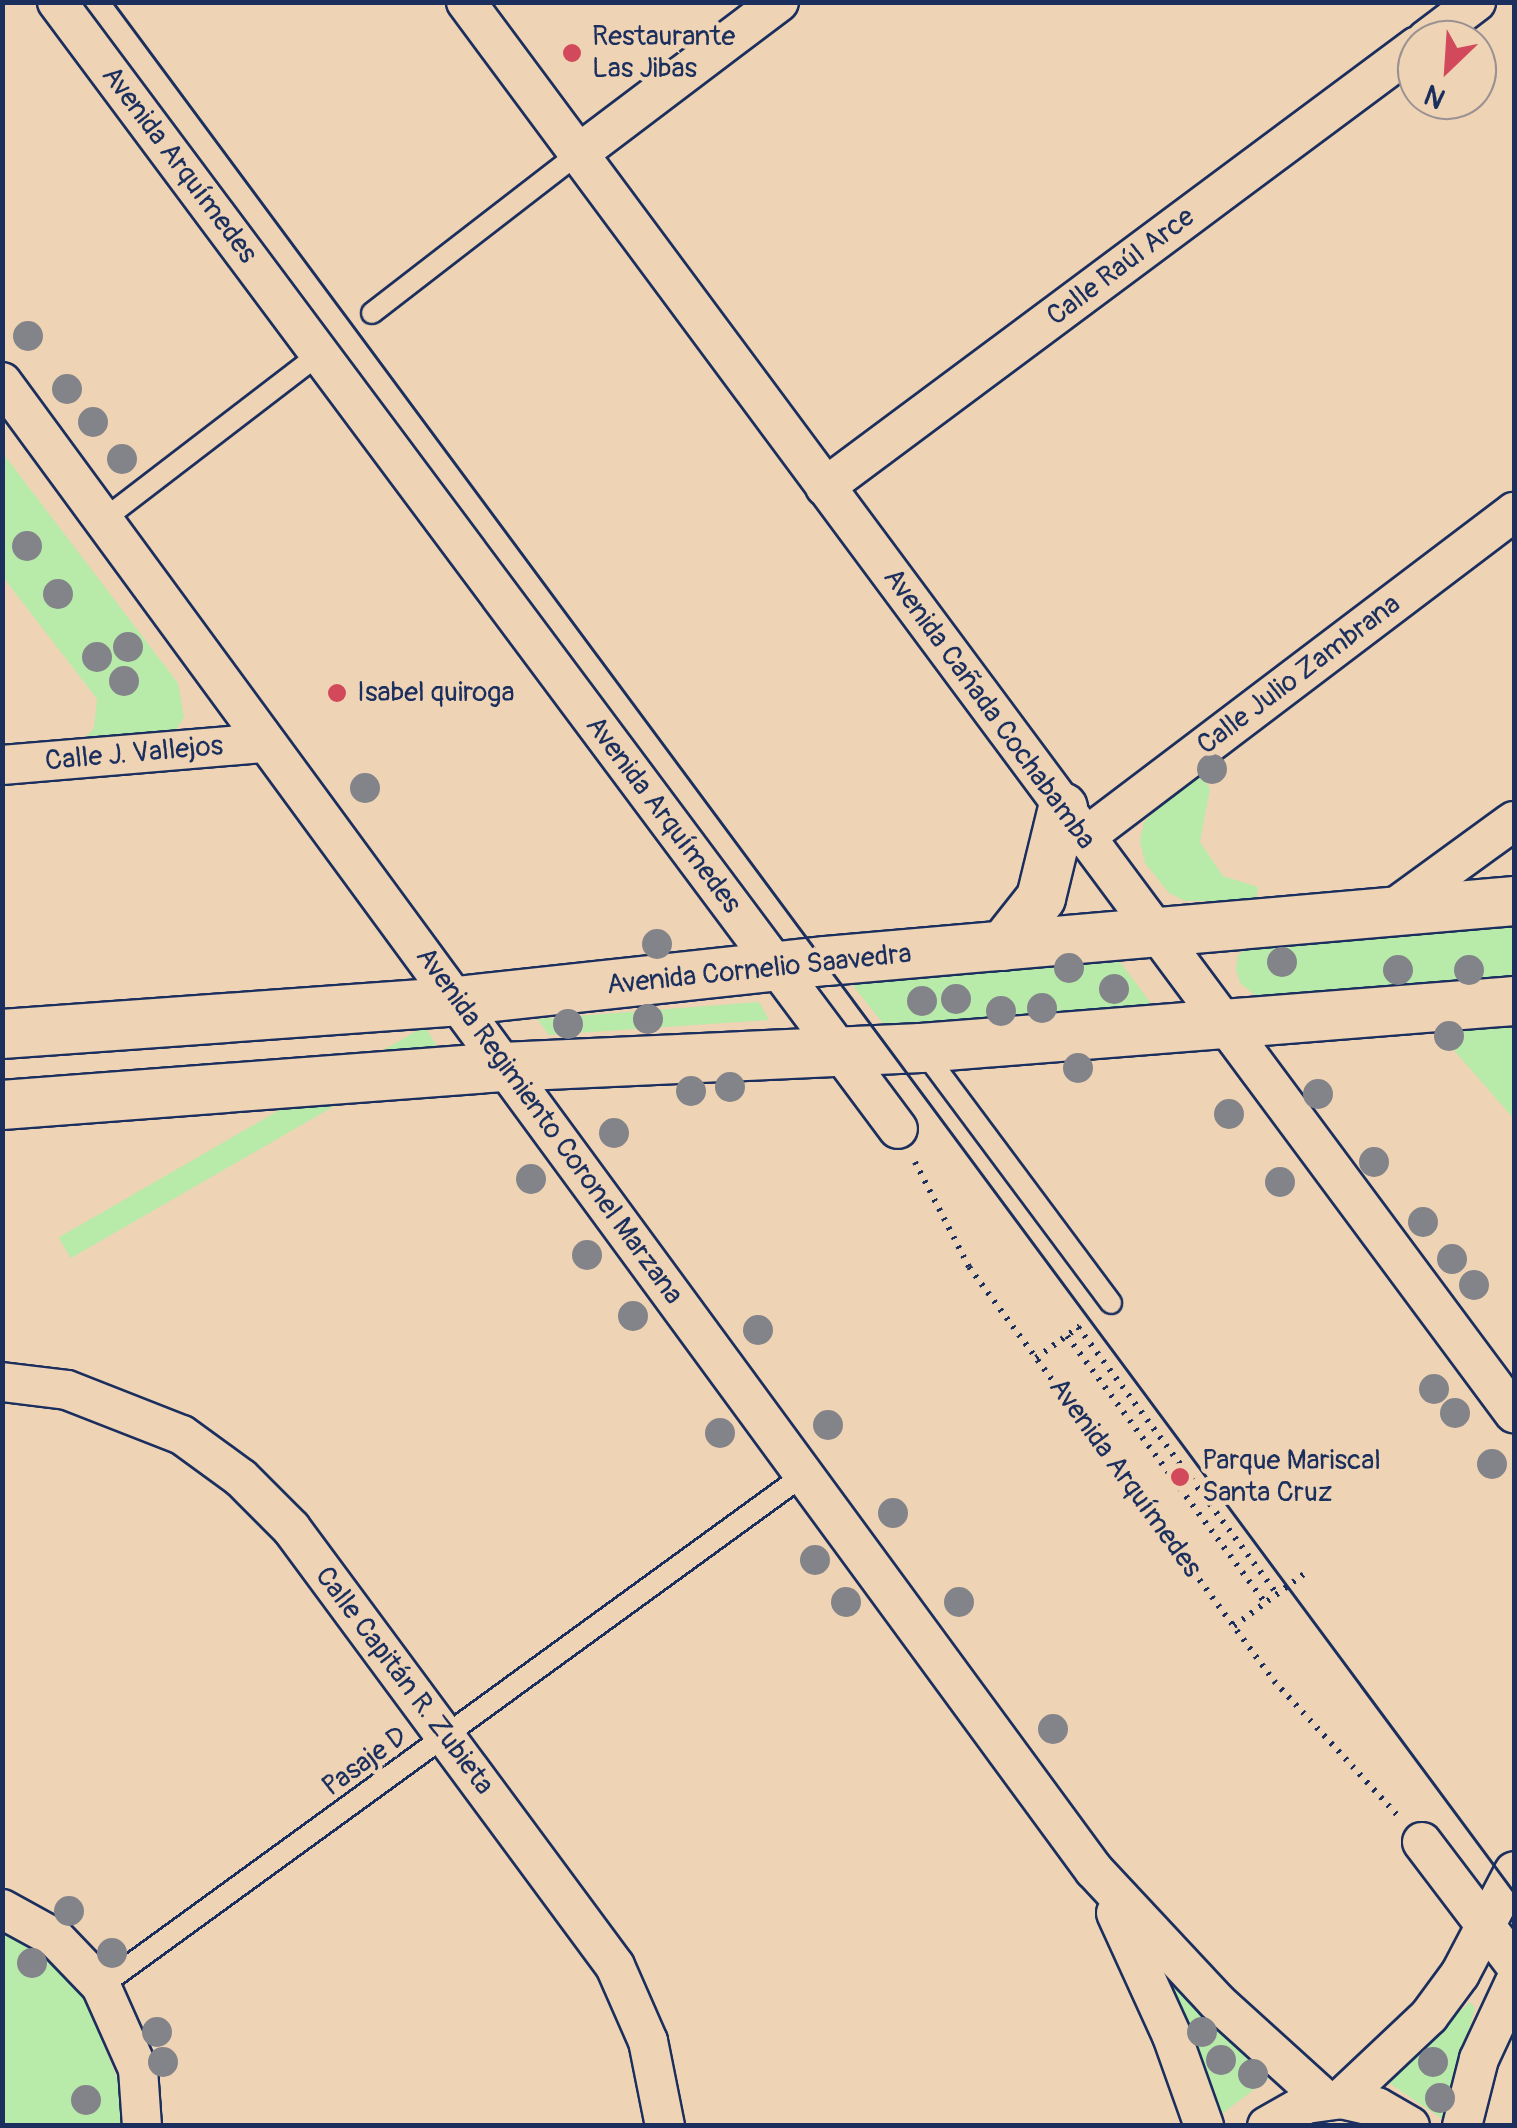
<!DOCTYPE html>
<meta charset="utf-8">
<style>
body{margin:0}
#map{position:relative;width:1517px;height:2128px;overflow:hidden;background:#efd3b5;font-family:Pangolin,sans-serif}
div>[style]{position:absolute}
.green>*{inset:0;background:#b8eaaa;transform-origin:0 0}
.path>*{height:6px;margin-top:-3px;transform-origin:0;background:repeating-linear-gradient(90deg,#1b2f5e 0 2.5px,transparent 0 10.5px)}
.roads{filter:drop-shadow(2px 0 #1b2f5e) drop-shadow(-2px 0 #1b2f5e) drop-shadow(0 2px #1b2f5e) drop-shadow(0 -2px #1b2f5e)}
.service>*{height:20px;margin:-10px;padding:0 10px;transform-origin:10px;border-radius:10px;background:#efd3b5}
.minor>*{height:38px;margin:-19px;padding:0 19px;transform-origin:19px;border-radius:19px;background:#efd3b5}
.tertiary>*{height:48px;margin:-24px;padding:0 24px;transform-origin:24px;border-radius:24px;background:#efd3b5}
.tram>*{height:2.5px;margin:-1.25px;padding:0 1.25px;transform-origin:1.25px;border-radius:1.25px;background:#1b2f5e}
.trees>*{width:30px;height:30px;margin:-15px;border-radius:50%;background:#83838a}
.dots>*{width:28px;height:28px;translate:-50% -50%;box-sizing:border-box;border:5px solid #efd3b5;border-radius:50%}
span{translate:-50% -50%;white-space:nowrap;text-align:center;line-height:1.15;-webkit-text-stroke:9px #efd3b5;paint-order:stroke}
.poi-label{font-size:28px;color:#1b2f5e}
.left{translate:0 -50%;text-align:left}
.street-label{font-size:28px;color:#1b2f5e}
.frame{position:absolute;inset:0;border:5px solid #1b2f5e;pointer-events:none}
.north{position:absolute;left:1397px;top:20px;width:100px;height:100px;box-sizing:border-box;background:#efd3b5;border:2px solid #9a9192;border-radius:50%;rotate:205deg;font-size:28px;font-weight:700;line-height:40px;text-align:center;color:#1b2f5e}
.north::after{content:'';display:block;margin:auto;width:35px;height:45px;background:#d1495b;clip-path:polygon(50% 0,100% 100%,50% 72%,0 100%)}
</style>
<div id="map">
<div class="green">
<i style="clip-path:polygon(2px 452px,178px 683px,184px 717px,174px 733px,82px 741px,94px 728px,97px 699px,3px 577px)"></i>
<i style="clip-path:polygon(1199px 768px,1210px 789px,1200px 842px,1223px 876px,1258px 887px,1256px 901px,1185px 901px,1169px 893px,1145px 863px,1140px 841px,1144px 822px)"></i>
<i style="clip-path:polygon(1514px 923px,1514px 982px,1262px 1001px,1240px 983px,1236px 969px,1238px 955px,1249px 946px)"></i>
<i style="clip-path:polygon(1120px 962px,1162px 1018px,896px 1040px,851px 983px)"></i>
<i style="clip-path:polygon(759px 1002px,769px 1020px,549px 1035px,537px 1019px)"></i>
<i style="clip-path:polygon(1514px 1025px,1514px 1119px,1438px 1032px)"></i>
<i style="left:425px;top:1026px;width:24px;height:423px;rotate:60deg"></i>
<i style="clip-path:polygon(2px 1931px,41px 1950px,84px 1998px,120px 2085px,123px 2125px,3px 2125px)"></i>
<i style="clip-path:polygon(1155px 1967px,1273px 2075px,1210px 2123px)"></i>
<i style="clip-path:polygon(1470px 2002px,1475px 2008px,1444px 2120px,1386px 2081px)"></i>
</div>
<div class="path">
<i style="left:915px;top:1162px;width:118px;rotate:62.8deg"></i>
<i style="left:969px;top:1267px;width:514px;rotate:53.62deg"></i>
<i style="left:1274px;top:1681px;width:185px;rotate:47.4deg"></i>
<i style="left:1078px;top:1327px;width:333px;rotate:53.3deg"></i>
<i style="left:1067px;top:1336px;width:332px;rotate:53.4deg"></i>
<i style="left:1036px;top:1358px;width:54px;rotate:-36deg"></i>
<i style="left:1234px;top:1626px;width:92px;rotate:-36.6deg"></i>
</div>
<div class="roads">
<div class="service">
<i style="left:372px;top:313px;width:260px;rotate:-37.7deg"></i>
<i style="left:103px;top:520px;width:272px;rotate:-37.5deg"></i>
<i style="left:924px;top:1052px;width:313px;rotate:53.3deg"></i>
<i style="left:101px;top:1986px;width:870px;rotate:-36.03deg"></i>
</div>
<div class="minor">
<i style="left:57px;top:2px;width:1406px;rotate:53.27deg"></i>
<i style="left:466px;top:2px;width:1758px;rotate:53.4deg"></i>
<i style="left:1426px;top:40px;width:63px;rotate:-37.2deg"></i>
<i style="left:578px;top:154px;width:252px;rotate:-37.1deg"></i>
<i style="left:2px;top:382px;width:1846px;rotate:53.73deg"></i>
<i style="left:1094px;top:1870px;width:179px;rotate:47deg"></i>
<i style="left:1216px;top:2001px;width:147px;rotate:42.2deg"></i>
<i style="left:825px;top:487px;width:738px;rotate:-36.68deg"></i>
<i style="left:2px;top:765px;width:264px;rotate:-4.8deg"></i>
<i style="left:1084px;top:838px;width:540px;rotate:-37.17deg"></i>
<i style="left:1390px;top:911px;width:153px;rotate:-36deg"></i>
<i style="left:2px;top:1382px;width:65px;rotate:7deg"></i>
<i style="left:67px;top:1390px;width:123px;rotate:21.4deg"></i>
<i style="left:182px;top:1435px;width:73px;rotate:36.1deg"></i>
<i style="left:241px;top:1478px;width:71px;rotate:45deg"></i>
<i style="left:291px;top:1528px;width:545px;rotate:53.51deg"></i>
<i style="left:615px;top:1966px;width:82px;rotate:66.3deg"></i>
<i style="left:648px;top:2041px;width:87px;rotate:78.7deg"></i>
<i style="left:1422px;top:1842px;width:152px;rotate:52.8deg"></i>
<i style="left:2px;top:1909px;width:60px;rotate:28.7deg"></i>
<i style="left:55px;top:1938px;width:66px;rotate:46.2deg"></i>
<i style="left:101px;top:1986px;width:91px;rotate:66deg"></i>
<i style="left:138px;top:2069px;width:57px;rotate:86deg"></i>
<i style="left:1116px;top:1913px;width:135px;rotate:65.5deg"></i>
<i style="left:1172px;top:2036px;width:96px;rotate:70.4deg"></i>
<i style="left:1341px;top:2099px;width:121px;rotate:-43.3deg"></i>
<i style="left:1429px;top:2016px;width:52px;rotate:-53.6deg"></i>
<i style="left:1460px;top:1974px;width:116px;rotate:-62.3deg"></i>
<i style="left:1267px;top:2126px;width:45px;rotate:-29.4deg"></i>
<i style="left:1306px;top:2104px;width:35px;rotate:-8deg"></i>
<i style="left:1341px;top:2099px;width:37px;rotate:13deg"></i>
<i style="left:1377px;top:2107px;width:38px;rotate:30deg"></i>
<i style="left:1462px;top:2126px;width:69px;rotate:-75.8deg"></i>
<i style="left:1479px;top:2059px;width:83px;rotate:-65deg"></i>
</div>
<div class="tertiary">
<i style="left:1003px;top:946px;width:61px;rotate:-51.6deg"></i>
<i style="left:1041px;top:898px;width:93px;rotate:-76.3deg"></i>
<i style="left:2px;top:1034px;width:456px;rotate:-4.1deg"></i>
<i style="left:457px;top:1001px;width:371px;rotate:-6.2deg"></i>
<i style="left:826px;top:961px;width:691px;rotate:-4.98deg"></i>
<i style="left:2px;top:1105px;width:502px;rotate:-4.34deg"></i>
<i style="left:503px;top:1067px;width:418px;rotate:-2.6deg"></i>
<i style="left:921px;top:1048px;width:595px;rotate:-4.53deg"></i>
</div>
</div>
<div class="tram">
<i style="left:113px;top:2px;width:2353px;rotate:53.45deg"></i>
</div>
<div class="trees">
<i style="left:28px;top:336px"></i>
<i style="left:67px;top:389px"></i>
<i style="left:93px;top:422px"></i>
<i style="left:122px;top:459px"></i>
<i style="left:27px;top:546px"></i>
<i style="left:58px;top:594px"></i>
<i style="left:128px;top:647px"></i>
<i style="left:97px;top:657px"></i>
<i style="left:124px;top:681px"></i>
<i style="left:1212px;top:769px"></i>
<i style="left:365px;top:788px"></i>
<i style="left:657px;top:944px"></i>
<i style="left:1282px;top:962px"></i>
<i style="left:1069px;top:968px"></i>
<i style="left:1398px;top:970px"></i>
<i style="left:1469px;top:970px"></i>
<i style="left:1114px;top:989px"></i>
<i style="left:956px;top:999px"></i>
<i style="left:922px;top:1001px"></i>
<i style="left:1042px;top:1008px"></i>
<i style="left:1001px;top:1011px"></i>
<i style="left:648px;top:1019px"></i>
<i style="left:568px;top:1024px"></i>
<i style="left:1449px;top:1036px"></i>
<i style="left:1078px;top:1068px"></i>
<i style="left:730px;top:1087px"></i>
<i style="left:691px;top:1091px"></i>
<i style="left:1318px;top:1094px"></i>
<i style="left:1229px;top:1114px"></i>
<i style="left:614px;top:1133px"></i>
<i style="left:1374px;top:1162px"></i>
<i style="left:531px;top:1179px"></i>
<i style="left:1280px;top:1182px"></i>
<i style="left:1423px;top:1222px"></i>
<i style="left:587px;top:1255px"></i>
<i style="left:1452px;top:1259px"></i>
<i style="left:1474px;top:1285px"></i>
<i style="left:633px;top:1316px"></i>
<i style="left:758px;top:1330px"></i>
<i style="left:1434px;top:1389px"></i>
<i style="left:1455px;top:1413px"></i>
<i style="left:828px;top:1425px"></i>
<i style="left:720px;top:1433px"></i>
<i style="left:1492px;top:1464px"></i>
<i style="left:893px;top:1513px"></i>
<i style="left:815px;top:1560px"></i>
<i style="left:846px;top:1602px"></i>
<i style="left:959px;top:1602px"></i>
<i style="left:1053px;top:1729px"></i>
<i style="left:69px;top:1911px"></i>
<i style="left:112px;top:1953px"></i>
<i style="left:32px;top:1963px"></i>
<i style="left:157px;top:2032px"></i>
<i style="left:1202px;top:2032px"></i>
<i style="left:1221px;top:2060px"></i>
<i style="left:163px;top:2062px"></i>
<i style="left:1433px;top:2062px"></i>
<i style="left:1253px;top:2074px"></i>
<i style="left:1440px;top:2098px"></i>
<i style="left:86px;top:2100px"></i>
</div>
<div class="dots">
<i style="left:572px;top:53px;background:#d1495b"></i>
<i style="left:337px;top:693px;background:#d1495b"></i>
<i style="left:1180px;top:1477px;background:#d1495b"></i>
</div>
<div class="poi-label">
<span class="left" style="left:592px;top:53px">Restaurante<br>Las Jibas</span>
<span class="left" style="left:357px;top:693px">Isabel quiroga</span>
<span class="left" style="left:1202px;top:1477px">Parque Mariscal<br>Santa Cruz</span>
</div>
<div class="street-label">
<span style="left:179px;top:165px;rotate:53deg">Avenida Arquímedes</span>
<span style="left:1121px;top:267px;rotate:-37deg">Calle Raúl Arce</span>
<span style="left:1299px;top:675px;rotate:-37deg">Calle Julio Zambrana</span>
<span style="left:989px;top:709px;rotate:54deg">Avenida Cañada Cochabamba</span>
<span style="left:134px;top:754px;rotate:-5deg">Calle J. Vallejos</span>
<span style="left:663px;top:815px;rotate:53deg">Avenida Arquímedes</span>
<span style="left:759px;top:970px;rotate:-6deg">Avenida Cornelio Saavedra</span>
<span style="left:549px;top:1126px;rotate:54deg">Avenida Regimiento Coronel Marzana</span>
<span style="left:1125px;top:1478px;rotate:54deg">Avenida Arquímedes</span>
<span style="left:404px;top:1681px;rotate:53deg">Calle Capitán R. Zubieta</span>
<span style="left:365px;top:1762px;rotate:-36deg">Pasaje D</span>
</div>
<div class="frame"></div>
<div class="north">N</div>
</div>
